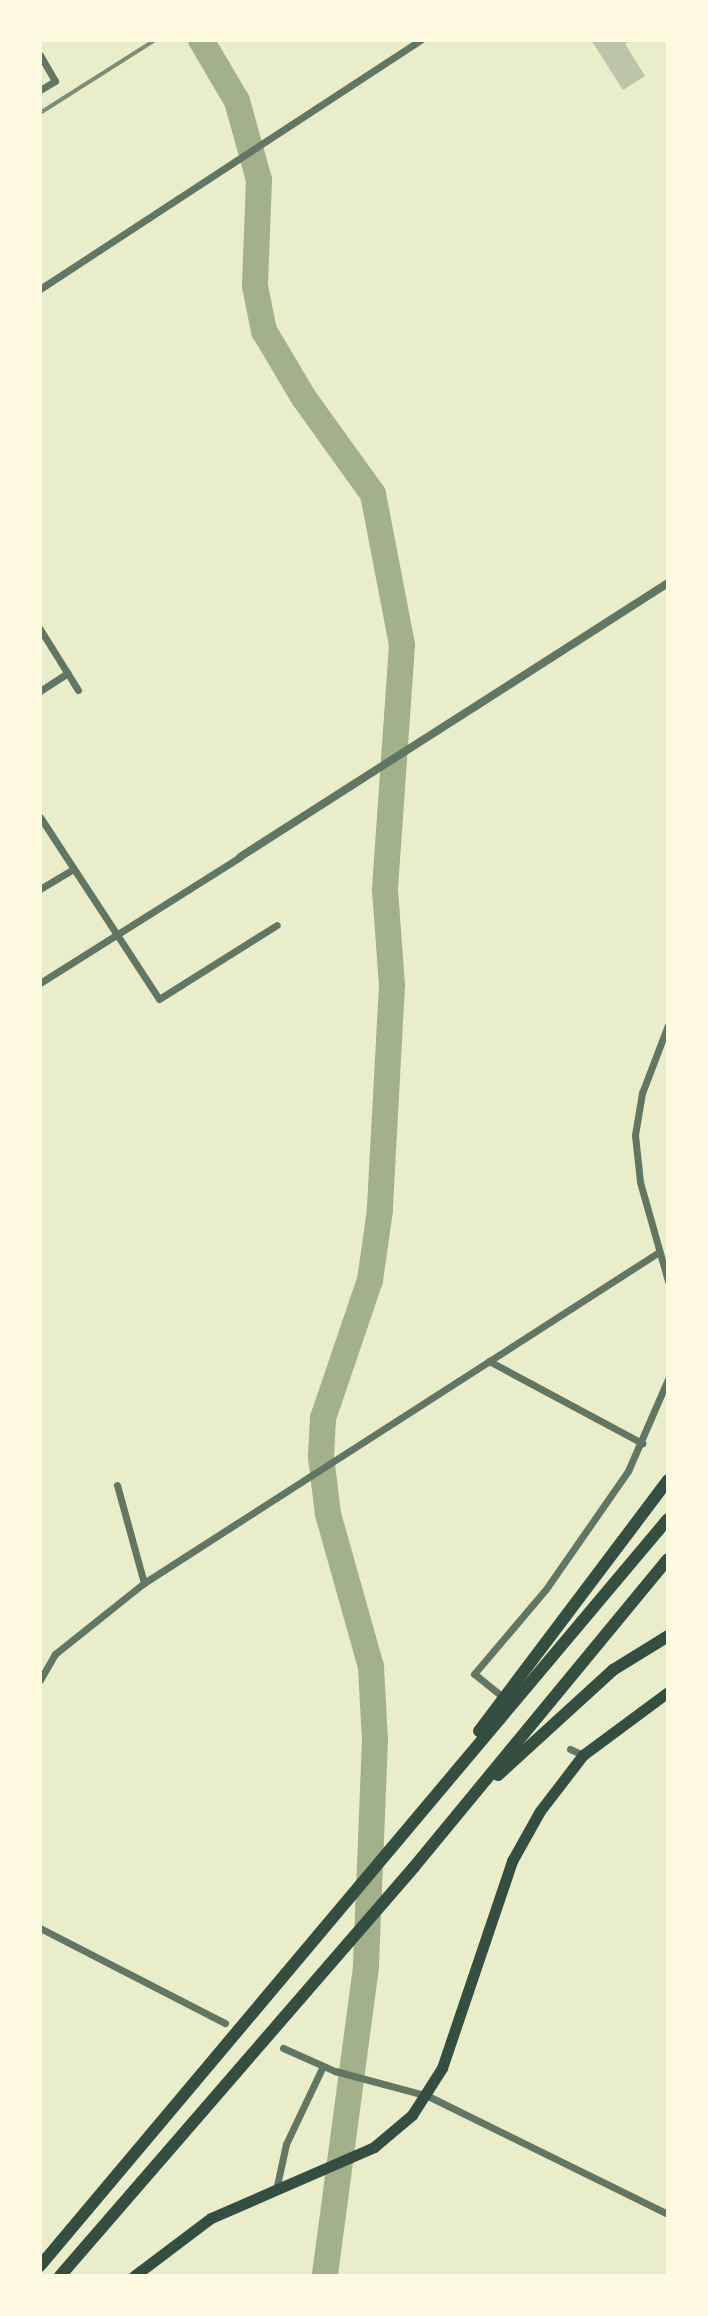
<!DOCTYPE html>
<style>
body{margin:0}
#map{position:relative;width:708px;height:2316px;overflow:hidden;background:#e9edc9;font-family:"Source Sans 3",sans-serif}
div>[style]{position:absolute}
.river>*{height:26px;margin:-13px;padding:0 13px;transform-origin:13px;border-radius:13px;background:#a3b18a}
.building>*{inset:0;background:#bcc5a7}
.minor>*{height:7px;margin:-3.5px;padding:0 3.5px;transform-origin:3.5px;border-radius:3.5px;background:#617663}
.tertiary>*{height:8px;margin:-4px;padding:0 4px;transform-origin:4px;border-radius:4px;background:#617663}
.primary>*{height:11px;margin:-5.5px;padding:0 5.5px;transform-origin:5.5px;border-radius:5.5px;background:#344e41}
.motorway>*{height:12px;margin:-6px;padding:0 6px;transform-origin:6px;border-radius:6px;background:#344e41}
.rail>*{height:4px;margin:-2px;padding:0 2px;transform-origin:2px;border-radius:2px;background:#7c8e77}
span{translate:-50% -50%;white-space:nowrap;text-align:center;line-height:1.15;-webkit-text-stroke:6px #fefae0;paint-order:stroke}
.frame{position:absolute;inset:0;border:42px solid #fefae0;pointer-events:none}
</style>
<div id="map">
<div class="river">
<i style="left:201px;top:40px;width:71px;rotate:59.5deg"></i>
<i style="left:237px;top:101px;width:82px;rotate:74.4deg"></i>
<i style="left:259px;top:180px;width:106px;rotate:92.2deg"></i>
<i style="left:255px;top:286px;width:46px;rotate:78.7deg"></i>
<i style="left:264px;top:331px;width:78px;rotate:59.2deg"></i>
<i style="left:304px;top:398px;width:118px;rotate:54.3deg"></i>
<i style="left:373px;top:494px;width:154px;rotate:79.1deg"></i>
<i style="left:402px;top:645px;width:246px;rotate:94deg"></i>
<i style="left:385px;top:890px;width:95px;rotate:85.8deg"></i>
<i style="left:392px;top:985px;width:225px;rotate:93.1deg"></i>
<i style="left:380px;top:1210px;width:71px;rotate:98.1deg"></i>
<i style="left:370px;top:1280px;width:146px;rotate:108.8deg"></i>
<i style="left:323px;top:1418px;width:39px;rotate:93deg"></i>
<i style="left:321px;top:1457px;width:57px;rotate:83deg"></i>
<i style="left:328px;top:1514px;width:159px;rotate:74.3deg"></i>
<i style="left:371px;top:1667px;width:73px;rotate:86.9deg"></i>
<i style="left:375px;top:1740px;width:227px;rotate:92.3deg"></i>
<i style="left:366px;top:1967px;width:312px;rotate:97.6deg"></i>
</div>
<div class="building">
<i style="clip-path:polygon(591px 40px,632px 40px,625px 44px,645px 76px,623px 90px)"></i>
</div>
<div class="minor">
<i style="left:40px;top:55px;width:30px;rotate:60deg"></i>
<i style="left:55px;top:81px;width:17px;rotate:149deg"></i>
<i style="left:40px;top:289px;width:455px;rotate:-33.2deg"></i>
<i style="left:40px;top:629px;width:72px;rotate:58.1deg"></i>
<i style="left:40px;top:691px;width:33px;rotate:-33deg"></i>
<i style="left:40px;top:817px;width:217px;rotate:56.8deg"></i>
<i style="left:159px;top:999px;width:139px;rotate:-32.1deg"></i>
<i style="left:40px;top:889px;width:39px;rotate:-31deg"></i>
<i style="left:40px;top:983px;width:236px;rotate:-32.2deg"></i>
<i style="left:668px;top:1025px;width:73px;rotate:110.9deg"></i>
<i style="left:642px;top:1093px;width:43px;rotate:99.5deg"></i>
<i style="left:635px;top:1135px;width:47px;rotate:83.9deg"></i>
<i style="left:640px;top:1182px;width:103px;rotate:74.2deg"></i>
<i style="left:489px;top:1361px;width:174px;rotate:28.2deg"></i>
<i style="left:117px;top:1485px;width:102px;rotate:74.6deg"></i>
<i style="left:40px;top:1680px;width:30px;rotate:-60deg"></i>
<i style="left:55px;top:1654px;width:114px;rotate:-38.6deg"></i>
<i style="left:144px;top:1583px;width:612px;rotate:-32.73deg"></i>
<i style="left:504px;top:1698px;width:38px;rotate:-141deg"></i>
<i style="left:474px;top:1674px;width:111px;rotate:-49.7deg"></i>
<i style="left:546px;top:1589px;width:144px;rotate:-55.2deg"></i>
<i style="left:628px;top:1471px;width:100px;rotate:-66.5deg"></i>
<i style="left:570px;top:1749px;width:14px;rotate:25deg"></i>
<i style="left:40px;top:1928px;width:208px;rotate:27.2deg"></i>
<i style="left:283px;top:2048px;width:57px;rotate:23.9deg"></i>
<i style="left:335px;top:2071px;width:96px;rotate:15deg"></i>
<i style="left:428px;top:2096px;width:267px;rotate:26.2deg"></i>
<i style="left:276px;top:2190px;width:47px;rotate:-77.7deg"></i>
<i style="left:286px;top:2144px;width:86px;rotate:-64.6deg"></i>
</div>
<div class="tertiary">
<i style="left:240px;top:857px;width:508px;rotate:-32.63deg"></i>
</div>
<div class="primary">
<i style="left:134px;top:2276px;width:96px;rotate:-37deg"></i>
<i style="left:211px;top:2218px;width:178px;rotate:-23.5deg"></i>
<i style="left:374px;top:2147px;width:50px;rotate:-40.1deg"></i>
<i style="left:412px;top:2115px;width:56px;rotate:-57.4deg"></i>
<i style="left:442px;top:2068px;width:219px;rotate:-71.3deg"></i>
<i style="left:512px;top:1861px;width:57px;rotate:-60.8deg"></i>
<i style="left:540px;top:1811px;width:71px;rotate:-52.5deg"></i>
<i style="left:583px;top:1755px;width:106px;rotate:-36.5deg"></i>
</div>
<div class="motorway">
<i style="left:479px;top:1731px;width:314px;rotate:-53deg"></i>
<i style="left:498px;top:1775px;width:156px;rotate:-42.4deg"></i>
<i style="left:613px;top:1670px;width:65px;rotate:-31.7deg"></i>
<i style="left:40px;top:2266px;width:976px;rotate:-49.95deg"></i>
<i style="left:60px;top:2276px;width:541px;rotate:-49.12deg"></i>
<i style="left:414px;top:1867px;width:399px;rotate:-50.5deg"></i>
</div>
<div class="rail">
<i style="left:40px;top:113px;width:136px;rotate:-32.4deg"></i>
</div>
<div class="frame"></div>
</div>
